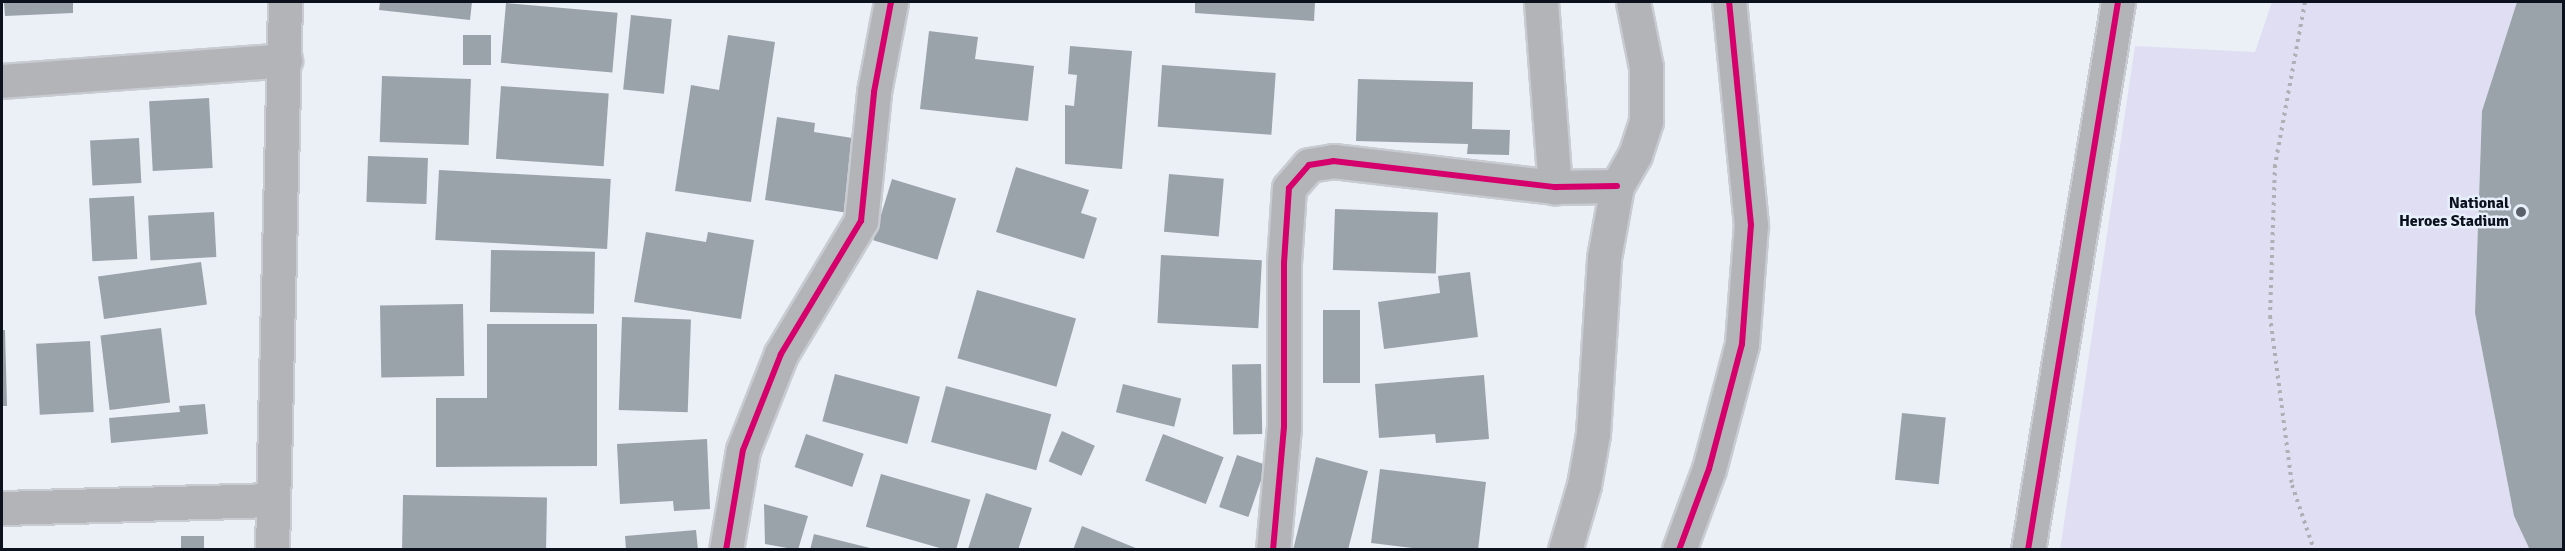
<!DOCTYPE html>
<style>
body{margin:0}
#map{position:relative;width:2565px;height:551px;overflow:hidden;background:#ebf0f6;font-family:Signika,sans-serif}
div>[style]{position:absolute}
.green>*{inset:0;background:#e0def2}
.building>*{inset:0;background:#9ba3aa;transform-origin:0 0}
.path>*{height:4px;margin-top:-2px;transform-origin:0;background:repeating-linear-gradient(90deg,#aeb0b5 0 3px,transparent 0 7.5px)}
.roads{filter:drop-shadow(2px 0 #c8ccd2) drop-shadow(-2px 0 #c8ccd2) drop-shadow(0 2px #c8ccd2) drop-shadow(0 -2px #c8ccd2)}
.minor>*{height:33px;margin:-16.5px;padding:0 16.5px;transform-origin:16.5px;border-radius:16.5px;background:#b2b4b8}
.cycleway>*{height:6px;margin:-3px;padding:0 3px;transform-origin:3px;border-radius:3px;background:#d6006c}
.dots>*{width:16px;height:16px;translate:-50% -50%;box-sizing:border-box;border:3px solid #e7effb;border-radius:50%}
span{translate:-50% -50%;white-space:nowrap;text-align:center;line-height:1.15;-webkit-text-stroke:5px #e7effb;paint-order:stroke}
.poi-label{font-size:16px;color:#0c121d;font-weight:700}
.right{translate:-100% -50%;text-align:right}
.frame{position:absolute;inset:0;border:3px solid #0c121d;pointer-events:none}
</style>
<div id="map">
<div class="green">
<i style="clip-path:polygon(2272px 2px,2517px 2px,2482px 111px,2475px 313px,2514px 516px,2530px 549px,2060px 550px,2135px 46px,2255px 52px)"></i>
</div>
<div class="building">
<i style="clip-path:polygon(4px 2px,73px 2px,73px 13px,5px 16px)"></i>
<i style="clip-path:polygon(380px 2px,472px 2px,470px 20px,379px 10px)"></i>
<i style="clip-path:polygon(1195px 2px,1315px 2px,1314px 21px,1195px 13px)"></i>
<i style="clip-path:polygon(2517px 2px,2564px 2px,2564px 550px,2530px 550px,2514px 516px,2475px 313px,2482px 111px)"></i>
<i style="left:506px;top:3px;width:112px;height:60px;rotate:5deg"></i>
<i style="left:631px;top:15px;width:41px;height:75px;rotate:6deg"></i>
<i style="clip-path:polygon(929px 31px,978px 37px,975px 59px,1034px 66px,1028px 121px,920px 109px)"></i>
<i style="left:463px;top:35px;width:28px;height:30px"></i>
<i style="clip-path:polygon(728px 35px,775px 42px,751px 202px,675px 191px,691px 85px,719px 90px)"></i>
<i style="clip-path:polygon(1070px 46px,1132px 51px,1122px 169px,1065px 164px,1065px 105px,1074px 106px,1077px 75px,1068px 74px)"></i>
<i style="left:1162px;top:65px;width:114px;height:62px;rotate:4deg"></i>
<i style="left:382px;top:76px;width:89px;height:66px;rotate:2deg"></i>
<i style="clip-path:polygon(1358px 79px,1473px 82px,1472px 129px,1510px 130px,1509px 155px,1467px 154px,1468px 144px,1356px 141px)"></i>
<i style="left:501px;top:86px;width:108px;height:73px;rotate:4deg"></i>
<i style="left:209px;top:98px;width:70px;height:60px;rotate:87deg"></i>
<i style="clip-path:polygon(777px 117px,815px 123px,814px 132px,859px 139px,848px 213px,765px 200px)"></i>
<i style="left:139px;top:138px;width:45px;height:49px;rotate:87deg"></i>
<i style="left:368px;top:156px;width:60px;height:46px;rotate:2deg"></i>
<i style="clip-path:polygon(1016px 167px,1089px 190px,1081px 213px,1097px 218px,1084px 259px,996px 232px)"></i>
<i style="left:439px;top:170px;width:172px;height:70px;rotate:3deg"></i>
<i style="left:1169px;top:174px;width:55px;height:58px;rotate:5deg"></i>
<i style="left:892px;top:179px;width:67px;height:64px;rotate:17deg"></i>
<i style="left:134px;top:196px;width:63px;height:45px;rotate:87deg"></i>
<i style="left:1335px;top:209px;width:103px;height:61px;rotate:2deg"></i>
<i style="left:214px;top:212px;width:45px;height:66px;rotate:87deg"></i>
<i style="clip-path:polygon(646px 232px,706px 242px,708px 232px,754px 240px,741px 319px,634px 302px)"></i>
<i style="left:491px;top:250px;width:104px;height:62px;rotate:1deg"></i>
<i style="left:1161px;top:255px;width:101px;height:68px;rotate:3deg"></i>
<i style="left:201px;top:262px;width:43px;height:104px;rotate:82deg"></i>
<i style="clip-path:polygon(1470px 272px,1478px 337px,1384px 349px,1378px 302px,1440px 293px,1438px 276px)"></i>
<i style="left:977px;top:290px;width:103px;height:71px;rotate:16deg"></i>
<i style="left:463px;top:304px;width:72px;height:83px;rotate:89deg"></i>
<i style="left:1323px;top:310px;width:37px;height:73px"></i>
<i style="left:622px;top:317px;width:69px;height:93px;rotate:2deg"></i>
<i style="clip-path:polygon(487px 324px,597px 324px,597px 466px,436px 467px,436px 398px,487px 398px)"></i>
<i style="left:161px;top:328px;width:75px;height:61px;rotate:83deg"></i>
<i style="clip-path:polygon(2px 330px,5px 330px,7px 406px,2px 406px)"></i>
<i style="left:90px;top:341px;width:71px;height:54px;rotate:87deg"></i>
<i style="left:1261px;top:364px;width:70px;height:29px;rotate:89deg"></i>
<i style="left:835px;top:374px;width:88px;height:49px;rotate:15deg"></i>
<i style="clip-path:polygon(1484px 375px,1489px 439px,1436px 443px,1435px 434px,1379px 438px,1375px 384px)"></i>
<i style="left:1123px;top:384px;width:60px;height:29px;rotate:14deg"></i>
<i style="left:946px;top:386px;width:109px;height:58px;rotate:15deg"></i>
<i style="clip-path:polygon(205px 404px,208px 434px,111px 443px,109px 418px,180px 412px,179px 406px)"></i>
<i style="left:1902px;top:413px;width:44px;height:67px;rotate:6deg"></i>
<i style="left:1062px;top:431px;width:36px;height:33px;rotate:24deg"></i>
<i style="left:806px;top:434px;width:61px;height:35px;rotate:19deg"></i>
<i style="left:1163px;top:434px;width:65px;height:50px;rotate:21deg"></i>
<i style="clip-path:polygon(707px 439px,710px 509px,674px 511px,673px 501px,620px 504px,617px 444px)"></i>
<i style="left:1237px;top:455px;width:31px;height:55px;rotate:19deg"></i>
<i style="clip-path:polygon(1316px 457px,1368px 471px,1348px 550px,1293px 550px)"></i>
<i style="clip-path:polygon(1380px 469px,1486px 482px,1478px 550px,1429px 550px,1371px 543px)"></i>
<i style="left:881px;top:474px;width:93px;height:55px;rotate:16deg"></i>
<i style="clip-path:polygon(986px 493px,1032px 508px,1018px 550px,968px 549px)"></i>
<i style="left:403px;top:495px;width:144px;height:55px;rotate:1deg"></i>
<i style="clip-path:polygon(764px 504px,808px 516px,798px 550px,765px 544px)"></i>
<i style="clip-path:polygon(1082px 526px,1138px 549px,1138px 550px,1073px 550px)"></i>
<i style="clip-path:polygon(696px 530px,698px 550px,626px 550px,625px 536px)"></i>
<i style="clip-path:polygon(814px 534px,874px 549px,874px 550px,810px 550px)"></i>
<i style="left:181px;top:536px;width:23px;height:14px"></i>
</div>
<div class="path">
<i style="left:2305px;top:2px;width:166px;rotate:100.4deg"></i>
<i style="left:2275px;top:165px;width:151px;rotate:91.9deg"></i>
<i style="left:2270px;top:316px;width:170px;rotate:82.6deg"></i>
<i style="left:2292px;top:485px;width:69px;rotate:71.3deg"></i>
</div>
<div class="roads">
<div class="minor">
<i style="left:1541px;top:2px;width:186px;rotate:85.7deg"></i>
<i style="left:2px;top:81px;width:284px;rotate:-4.2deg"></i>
<i style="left:2px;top:508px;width:270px;rotate:-1.7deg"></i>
<i style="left:272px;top:550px;width:548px;rotate:-88.64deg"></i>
<i style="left:726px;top:550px;width:101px;rotate:-80.4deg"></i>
<i style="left:743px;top:450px;width:103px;rotate:-68.4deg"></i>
<i style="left:781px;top:354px;width:155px;rotate:-59deg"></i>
<i style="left:861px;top:221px;width:130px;rotate:-84.2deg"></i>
<i style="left:874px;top:92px;width:92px;rotate:-79.3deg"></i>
<i style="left:1273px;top:550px;width:124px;rotate:-84.9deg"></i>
<i style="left:1284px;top:426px;width:163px;rotate:-90deg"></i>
<i style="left:1284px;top:263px;width:75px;rotate:-86.2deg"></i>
<i style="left:1289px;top:188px;width:30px;rotate:-49deg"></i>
<i style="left:1309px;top:165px;width:24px;rotate:-9deg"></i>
<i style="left:1333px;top:161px;width:224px;rotate:6.7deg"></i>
<i style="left:1555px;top:187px;width:62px;rotate:-0.9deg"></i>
<i style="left:1565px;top:550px;width:68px;rotate:-73.7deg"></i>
<i style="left:1584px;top:485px;width:52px;rotate:-80deg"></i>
<i style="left:1593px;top:434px;width:176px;rotate:-86.4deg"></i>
<i style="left:1604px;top:258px;width:73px;rotate:-79.8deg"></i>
<i style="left:1617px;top:186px;width:36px;rotate:-60deg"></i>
<i style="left:1635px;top:155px;width:36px;rotate:-72deg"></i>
<i style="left:1646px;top:121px;width:54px;rotate:-90deg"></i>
<i style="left:1646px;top:67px;width:66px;rotate:-101.3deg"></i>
<i style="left:1679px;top:550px;width:86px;rotate:-69.7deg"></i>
<i style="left:1709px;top:469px;width:129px;rotate:-75.2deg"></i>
<i style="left:1742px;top:344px;width:119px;rotate:-85.7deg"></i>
<i style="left:1751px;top:225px;width:224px;rotate:-95.6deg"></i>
<i style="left:2028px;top:550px;width:555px;rotate:-80.67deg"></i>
</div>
</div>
<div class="cycleway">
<i style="left:726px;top:550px;width:101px;rotate:-80.4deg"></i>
<i style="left:743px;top:450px;width:103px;rotate:-68.4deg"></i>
<i style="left:781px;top:354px;width:155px;rotate:-59deg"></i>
<i style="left:861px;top:221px;width:130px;rotate:-84.2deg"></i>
<i style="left:874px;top:92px;width:92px;rotate:-79.3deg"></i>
<i style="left:1273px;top:550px;width:124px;rotate:-84.9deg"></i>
<i style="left:1284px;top:426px;width:163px;rotate:-90deg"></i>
<i style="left:1284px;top:263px;width:75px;rotate:-86.2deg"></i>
<i style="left:1289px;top:188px;width:30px;rotate:-49deg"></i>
<i style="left:1309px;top:165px;width:24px;rotate:-9deg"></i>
<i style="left:1333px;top:161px;width:224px;rotate:6.7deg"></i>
<i style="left:1555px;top:187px;width:62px;rotate:-0.9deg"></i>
<i style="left:1679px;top:550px;width:86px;rotate:-69.7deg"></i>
<i style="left:1709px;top:469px;width:129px;rotate:-75.2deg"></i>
<i style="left:1742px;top:344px;width:119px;rotate:-85.7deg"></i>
<i style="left:1751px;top:225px;width:224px;rotate:-95.6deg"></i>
<i style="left:2028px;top:550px;width:555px;rotate:-80.67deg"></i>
</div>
<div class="dots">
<i style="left:2521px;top:212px;background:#5a6069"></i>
</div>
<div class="poi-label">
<span class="right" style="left:2509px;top:212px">National<br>Heroes Stadium</span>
</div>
<div class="frame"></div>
</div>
